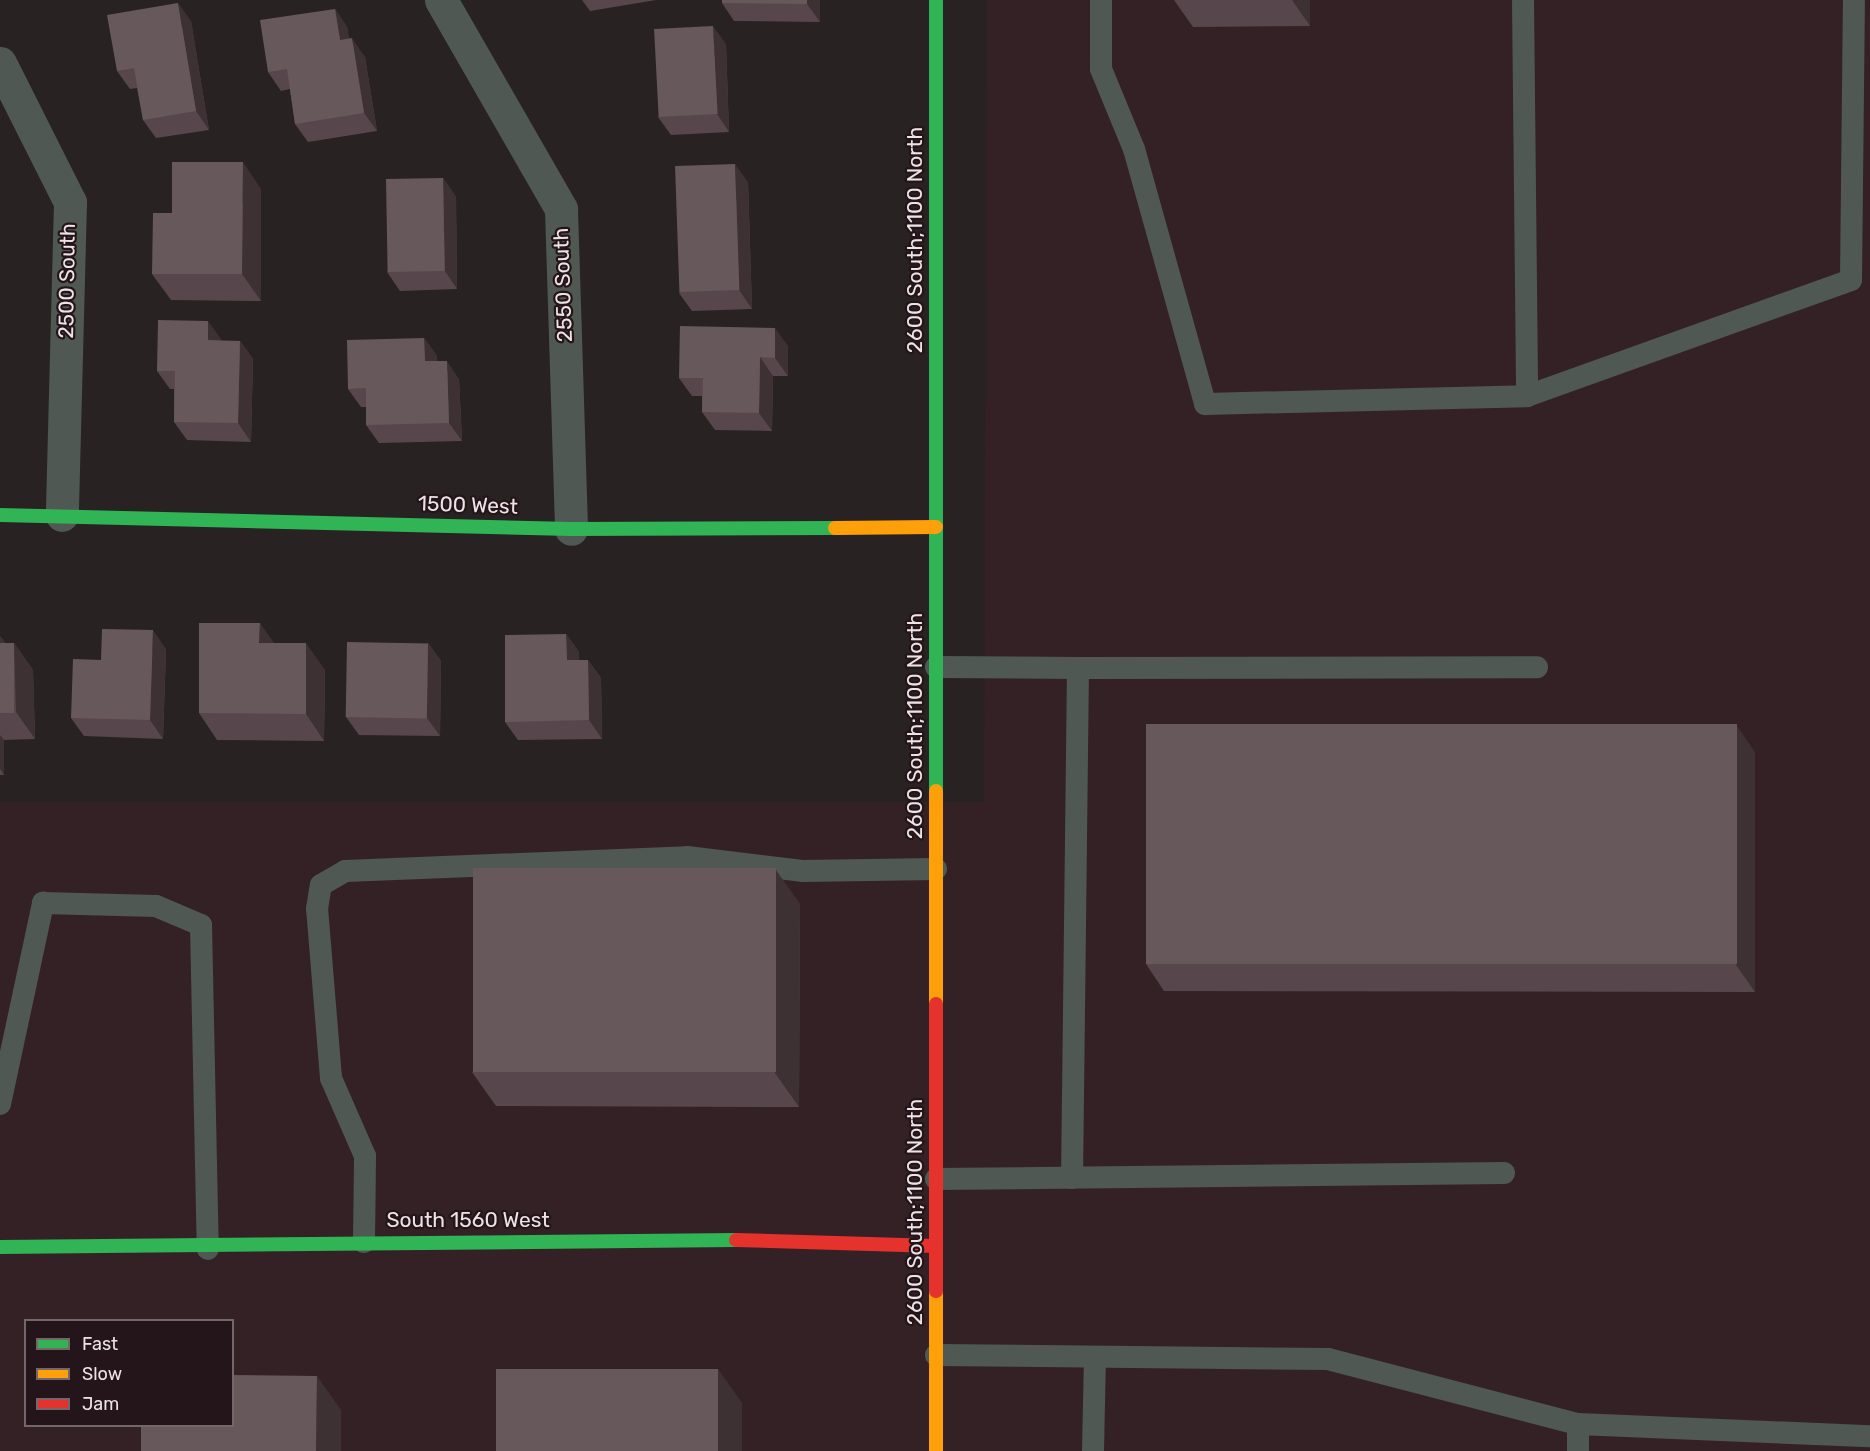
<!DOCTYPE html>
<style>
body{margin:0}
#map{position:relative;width:1870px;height:1451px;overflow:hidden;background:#282223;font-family:Rubik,sans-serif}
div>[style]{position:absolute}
.built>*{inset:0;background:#342126}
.lane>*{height:22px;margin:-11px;padding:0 11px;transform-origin:11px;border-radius:11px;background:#505853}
.street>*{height:33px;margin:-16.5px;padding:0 16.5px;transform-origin:16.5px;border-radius:16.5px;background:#505853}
.fast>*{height:14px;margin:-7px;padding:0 7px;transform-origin:7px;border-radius:7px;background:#30b455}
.slow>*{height:14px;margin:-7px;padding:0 7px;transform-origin:7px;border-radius:7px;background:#ff9f0a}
.jam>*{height:14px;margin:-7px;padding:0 7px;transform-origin:7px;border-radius:7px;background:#e5322d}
.wall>*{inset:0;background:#57474c}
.shaded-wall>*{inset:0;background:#3e3134}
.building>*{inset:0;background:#67585c;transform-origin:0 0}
span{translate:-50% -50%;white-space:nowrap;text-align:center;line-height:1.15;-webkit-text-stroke:4.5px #231519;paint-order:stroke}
.street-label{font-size:21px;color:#ede3e6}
.legend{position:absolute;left:24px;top:1319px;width:210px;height:108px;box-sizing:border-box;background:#231519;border:2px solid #74676b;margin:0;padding:8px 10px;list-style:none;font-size:18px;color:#ede3e6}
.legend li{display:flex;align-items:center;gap:12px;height:30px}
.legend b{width:30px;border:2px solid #74676b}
</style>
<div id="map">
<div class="built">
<i style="clip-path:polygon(evenodd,987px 0,1870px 0,1870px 1451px,0 1451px,0 802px,984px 802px,987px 0,26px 1320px,232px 1320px,232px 1426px,26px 1426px,26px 1320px)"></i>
</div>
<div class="lane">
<i style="left:1101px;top:0;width:69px;rotate:90deg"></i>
<i style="left:1101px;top:69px;width:87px;rotate:67.6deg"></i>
<i style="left:1134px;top:149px;width:265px;rotate:74.4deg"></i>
<i style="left:1205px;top:404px;width:322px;rotate:-1.4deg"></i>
<i style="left:1523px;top:0;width:396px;rotate:89.4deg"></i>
<i style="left:1527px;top:396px;width:344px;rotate:-19.7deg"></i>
<i style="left:1851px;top:280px;width:280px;rotate:-89.4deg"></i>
<i style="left:936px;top:667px;width:142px;rotate:0.4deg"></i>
<i style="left:1078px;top:668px;width:510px;rotate:90.67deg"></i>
<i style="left:1078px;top:668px;width:459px;rotate:-0.1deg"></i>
<i style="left:0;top:1104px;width:206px;rotate:-77.9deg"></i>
<i style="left:43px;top:903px;width:113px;rotate:1.5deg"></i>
<i style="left:156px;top:906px;width:49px;rotate:22.9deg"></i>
<i style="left:201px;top:925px;width:324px;rotate:88.8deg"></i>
<i style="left:936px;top:1179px;width:568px;rotate:-0.61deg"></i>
<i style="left:364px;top:1242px;width:86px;rotate:-89.3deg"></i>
<i style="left:365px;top:1156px;width:85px;rotate:-113.6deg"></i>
<i style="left:331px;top:1078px;width:170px;rotate:-94.7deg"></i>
<i style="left:317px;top:909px;width:24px;rotate:-81deg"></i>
<i style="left:321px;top:885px;width:28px;rotate:-30deg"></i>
<i style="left:345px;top:871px;width:342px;rotate:-2.3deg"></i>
<i style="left:687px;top:857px;width:116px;rotate:6.9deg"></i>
<i style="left:802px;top:871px;width:134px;rotate:-0.9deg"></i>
<i style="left:936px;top:1355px;width:392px;rotate:0.6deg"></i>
<i style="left:1328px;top:1359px;width:258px;rotate:14.6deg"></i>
<i style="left:1578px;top:1424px;width:292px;rotate:2.4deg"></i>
<i style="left:1093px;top:1451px;width:94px;rotate:-88.8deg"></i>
<i style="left:1578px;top:1451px;width:27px;rotate:-90deg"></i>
</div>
<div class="street">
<i style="left:441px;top:0;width:241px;rotate:60.1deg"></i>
<i style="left:561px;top:209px;width:320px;rotate:88.2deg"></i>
<i style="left:0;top:63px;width:156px;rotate:63.3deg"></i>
<i style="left:70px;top:202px;width:313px;rotate:91.5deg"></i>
</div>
<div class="fast">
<i style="left:936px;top:0;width:791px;rotate:90deg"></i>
<i style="left:0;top:515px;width:571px;rotate:1.4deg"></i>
<i style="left:571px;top:529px;width:264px;rotate:-0.2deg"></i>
<i style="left:0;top:1247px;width:736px;rotate:-0.54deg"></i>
</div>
<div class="slow">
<i style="left:835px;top:528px;width:101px;rotate:-0.6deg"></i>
<i style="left:936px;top:791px;width:213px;rotate:90deg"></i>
<i style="left:936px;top:1291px;width:160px;rotate:90deg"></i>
</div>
<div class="jam">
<i style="left:936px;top:1004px;width:287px;rotate:90deg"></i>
<i style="left:736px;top:1240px;width:200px;rotate:1.7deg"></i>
</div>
<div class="wall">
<i style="clip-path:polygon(582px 0,656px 0,590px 11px)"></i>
<i style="clip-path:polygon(722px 0,820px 0,820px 22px,734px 21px,722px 3px)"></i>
<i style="clip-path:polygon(1174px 0,1310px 0,1310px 26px,1193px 27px)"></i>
<i style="clip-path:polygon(335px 9px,347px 27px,349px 39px,365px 57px,377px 131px,308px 142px,295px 124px,290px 89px,281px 91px,268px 72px)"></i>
<i style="clip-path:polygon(191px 21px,209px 130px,156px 138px,143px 120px,137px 88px,130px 89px,117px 71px)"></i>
<i style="clip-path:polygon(726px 44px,729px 132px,671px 135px,658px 117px)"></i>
<i style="clip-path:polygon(443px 178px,456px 197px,457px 289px,400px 291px,387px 272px)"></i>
<i style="clip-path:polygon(748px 182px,752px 309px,692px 311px,679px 293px)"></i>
<i style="clip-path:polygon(261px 189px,261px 301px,171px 300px,152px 274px)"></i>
<i style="clip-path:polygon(424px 338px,437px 356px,437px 361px,459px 379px,462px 441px,379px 443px,366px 425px,366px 407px,361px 407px,348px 389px)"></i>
<i style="clip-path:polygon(221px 339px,221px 341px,240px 341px,253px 359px,251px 442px,187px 440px,174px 422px,174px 389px,170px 389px,157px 371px)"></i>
<i style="clip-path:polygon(788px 346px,788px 376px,773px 376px,772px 431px,715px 430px,702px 412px,702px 396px,692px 396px,679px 378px)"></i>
<i style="clip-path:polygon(566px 634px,579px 652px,579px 660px,588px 660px,601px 678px,602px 739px,518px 740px,505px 722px)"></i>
<i style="clip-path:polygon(0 636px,5px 643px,14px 643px,33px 670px,35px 739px,4px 740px,4px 775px,0 775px)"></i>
<i style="clip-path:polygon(274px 643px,325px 670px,324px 741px,217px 740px,199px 713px)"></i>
<i style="clip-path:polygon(428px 643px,441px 661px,440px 736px,359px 735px,346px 717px)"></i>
<i style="clip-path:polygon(166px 649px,163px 739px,84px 736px,71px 718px,101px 660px)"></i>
<i style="clip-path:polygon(1755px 752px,1755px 992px,1164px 991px,1146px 964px)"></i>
<i style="clip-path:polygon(800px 904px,799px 1107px,496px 1106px,472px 1072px)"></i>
</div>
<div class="shaded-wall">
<i style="clip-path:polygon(807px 0,820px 0,820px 22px,807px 4px)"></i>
<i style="clip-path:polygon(1292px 0,1310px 0,1310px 26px)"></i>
<i style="clip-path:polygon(178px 3px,191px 21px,209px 130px,196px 111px)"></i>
<i style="clip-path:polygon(335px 9px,347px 27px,352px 58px,340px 40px)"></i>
<i style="clip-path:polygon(713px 26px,726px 44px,729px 132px,717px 114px)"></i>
<i style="clip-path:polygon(352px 38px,365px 57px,377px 131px,364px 113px)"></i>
<i style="clip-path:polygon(243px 162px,261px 189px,261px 301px,242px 274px)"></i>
<i style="clip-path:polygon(735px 164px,748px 182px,752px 309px,739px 290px)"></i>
<i style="clip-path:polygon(443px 178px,456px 197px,457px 289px,445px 271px)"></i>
<i style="clip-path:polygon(208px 321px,221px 339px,221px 359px,208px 340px)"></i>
<i style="clip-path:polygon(775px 328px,788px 346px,788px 376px,775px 358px)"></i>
<i style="clip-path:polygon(424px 338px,437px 356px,438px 380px,425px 361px)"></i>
<i style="clip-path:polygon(240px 341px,253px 359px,251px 442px,238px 423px)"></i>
<i style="clip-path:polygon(760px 357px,773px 376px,772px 431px,759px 413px)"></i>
<i style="clip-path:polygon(447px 361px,459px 379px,462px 441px,449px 423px)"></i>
<i style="clip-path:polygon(260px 623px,279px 650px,259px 643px)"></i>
<i style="clip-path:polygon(153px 630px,166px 649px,163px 739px,150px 720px)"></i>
<i style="clip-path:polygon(566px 634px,579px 652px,580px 678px,567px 660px)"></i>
<i style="clip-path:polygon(0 636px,10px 651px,0 655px)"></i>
<i style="clip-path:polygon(14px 643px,33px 670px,35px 739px,16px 712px)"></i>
<i style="clip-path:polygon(306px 643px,325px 670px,324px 741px,306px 714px)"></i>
<i style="clip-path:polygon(428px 643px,441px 661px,440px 736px,427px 718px)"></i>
<i style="clip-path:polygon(588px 660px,601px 678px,602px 739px,589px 720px)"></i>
<i style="clip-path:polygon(1737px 726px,1755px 752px,1755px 992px,1736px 965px)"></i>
<i style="clip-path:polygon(0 735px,4px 740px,4px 775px,0 769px)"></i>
<i style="clip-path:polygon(776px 870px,800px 904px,799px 1107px,775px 1073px)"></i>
<i style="clip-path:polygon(718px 1369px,742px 1403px,742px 1451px,718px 1451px)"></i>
<i style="clip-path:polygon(317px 1376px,341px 1410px,341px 1451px,316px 1451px)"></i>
</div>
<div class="building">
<i style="clip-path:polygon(722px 0,807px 0,807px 4px,722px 3px)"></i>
<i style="clip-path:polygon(178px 3px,196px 111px,143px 120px,134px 68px,117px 71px,107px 15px)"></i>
<i style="clip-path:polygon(335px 9px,340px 40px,352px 38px,364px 113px,295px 124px,287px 69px,268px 72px,260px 20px)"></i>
<i style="left:713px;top:26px;width:88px;height:59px;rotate:87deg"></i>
<i style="clip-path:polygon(172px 162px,243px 162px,242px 274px,152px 274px,153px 213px,172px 213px)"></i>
<i style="left:735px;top:164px;width:126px;height:60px;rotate:88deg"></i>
<i style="left:443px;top:178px;width:93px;height:57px;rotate:89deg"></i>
<i style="clip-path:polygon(158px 320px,208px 321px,208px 340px,240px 341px,238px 423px,174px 422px,175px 371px,157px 371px)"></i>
<i style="clip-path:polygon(680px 326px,775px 328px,775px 358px,760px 357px,759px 413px,702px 412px,703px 378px,679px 378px)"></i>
<i style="clip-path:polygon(424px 338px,425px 361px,447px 361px,449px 423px,366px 425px,366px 388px,348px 389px,347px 340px)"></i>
<i style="clip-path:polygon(199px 623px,260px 623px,259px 643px,306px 643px,306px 714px,199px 713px)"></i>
<i style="clip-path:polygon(102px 629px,153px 630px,150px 720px,71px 718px,73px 659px,101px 660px)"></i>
<i style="clip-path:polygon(566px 634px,567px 660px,588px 660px,589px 720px,505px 722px,505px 635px)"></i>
<i style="left:347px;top:642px;width:81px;height:75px;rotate:1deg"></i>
<i style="left:0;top:643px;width:14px;height:70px"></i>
<i style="left:1146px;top:724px;width:591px;height:240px"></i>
<i style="left:473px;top:868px;width:303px;height:204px"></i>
<i style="left:718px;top:1369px;width:82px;height:222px;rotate:90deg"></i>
<i style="clip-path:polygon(232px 1375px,317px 1376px,316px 1451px,141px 1451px,141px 1425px,232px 1425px)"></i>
</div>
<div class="street-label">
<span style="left:915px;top:240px;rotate:-90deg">2600 South;1100 North</span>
<span style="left:67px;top:281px;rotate:-89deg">2500 South</span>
<span style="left:563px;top:285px;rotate:-92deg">2550 South</span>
<span style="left:468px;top:505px;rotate:2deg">1500 West</span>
<span style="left:915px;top:726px;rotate:-90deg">2600 South;1100 North</span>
<span style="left:915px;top:1212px;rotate:-90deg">2600 South;1100 North</span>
<span style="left:468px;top:1220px">South 1560 West</span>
</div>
<ul class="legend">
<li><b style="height:8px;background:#30b455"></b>Fast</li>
<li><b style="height:8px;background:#ff9f0a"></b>Slow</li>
<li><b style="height:8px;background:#e5322d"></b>Jam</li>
</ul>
</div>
